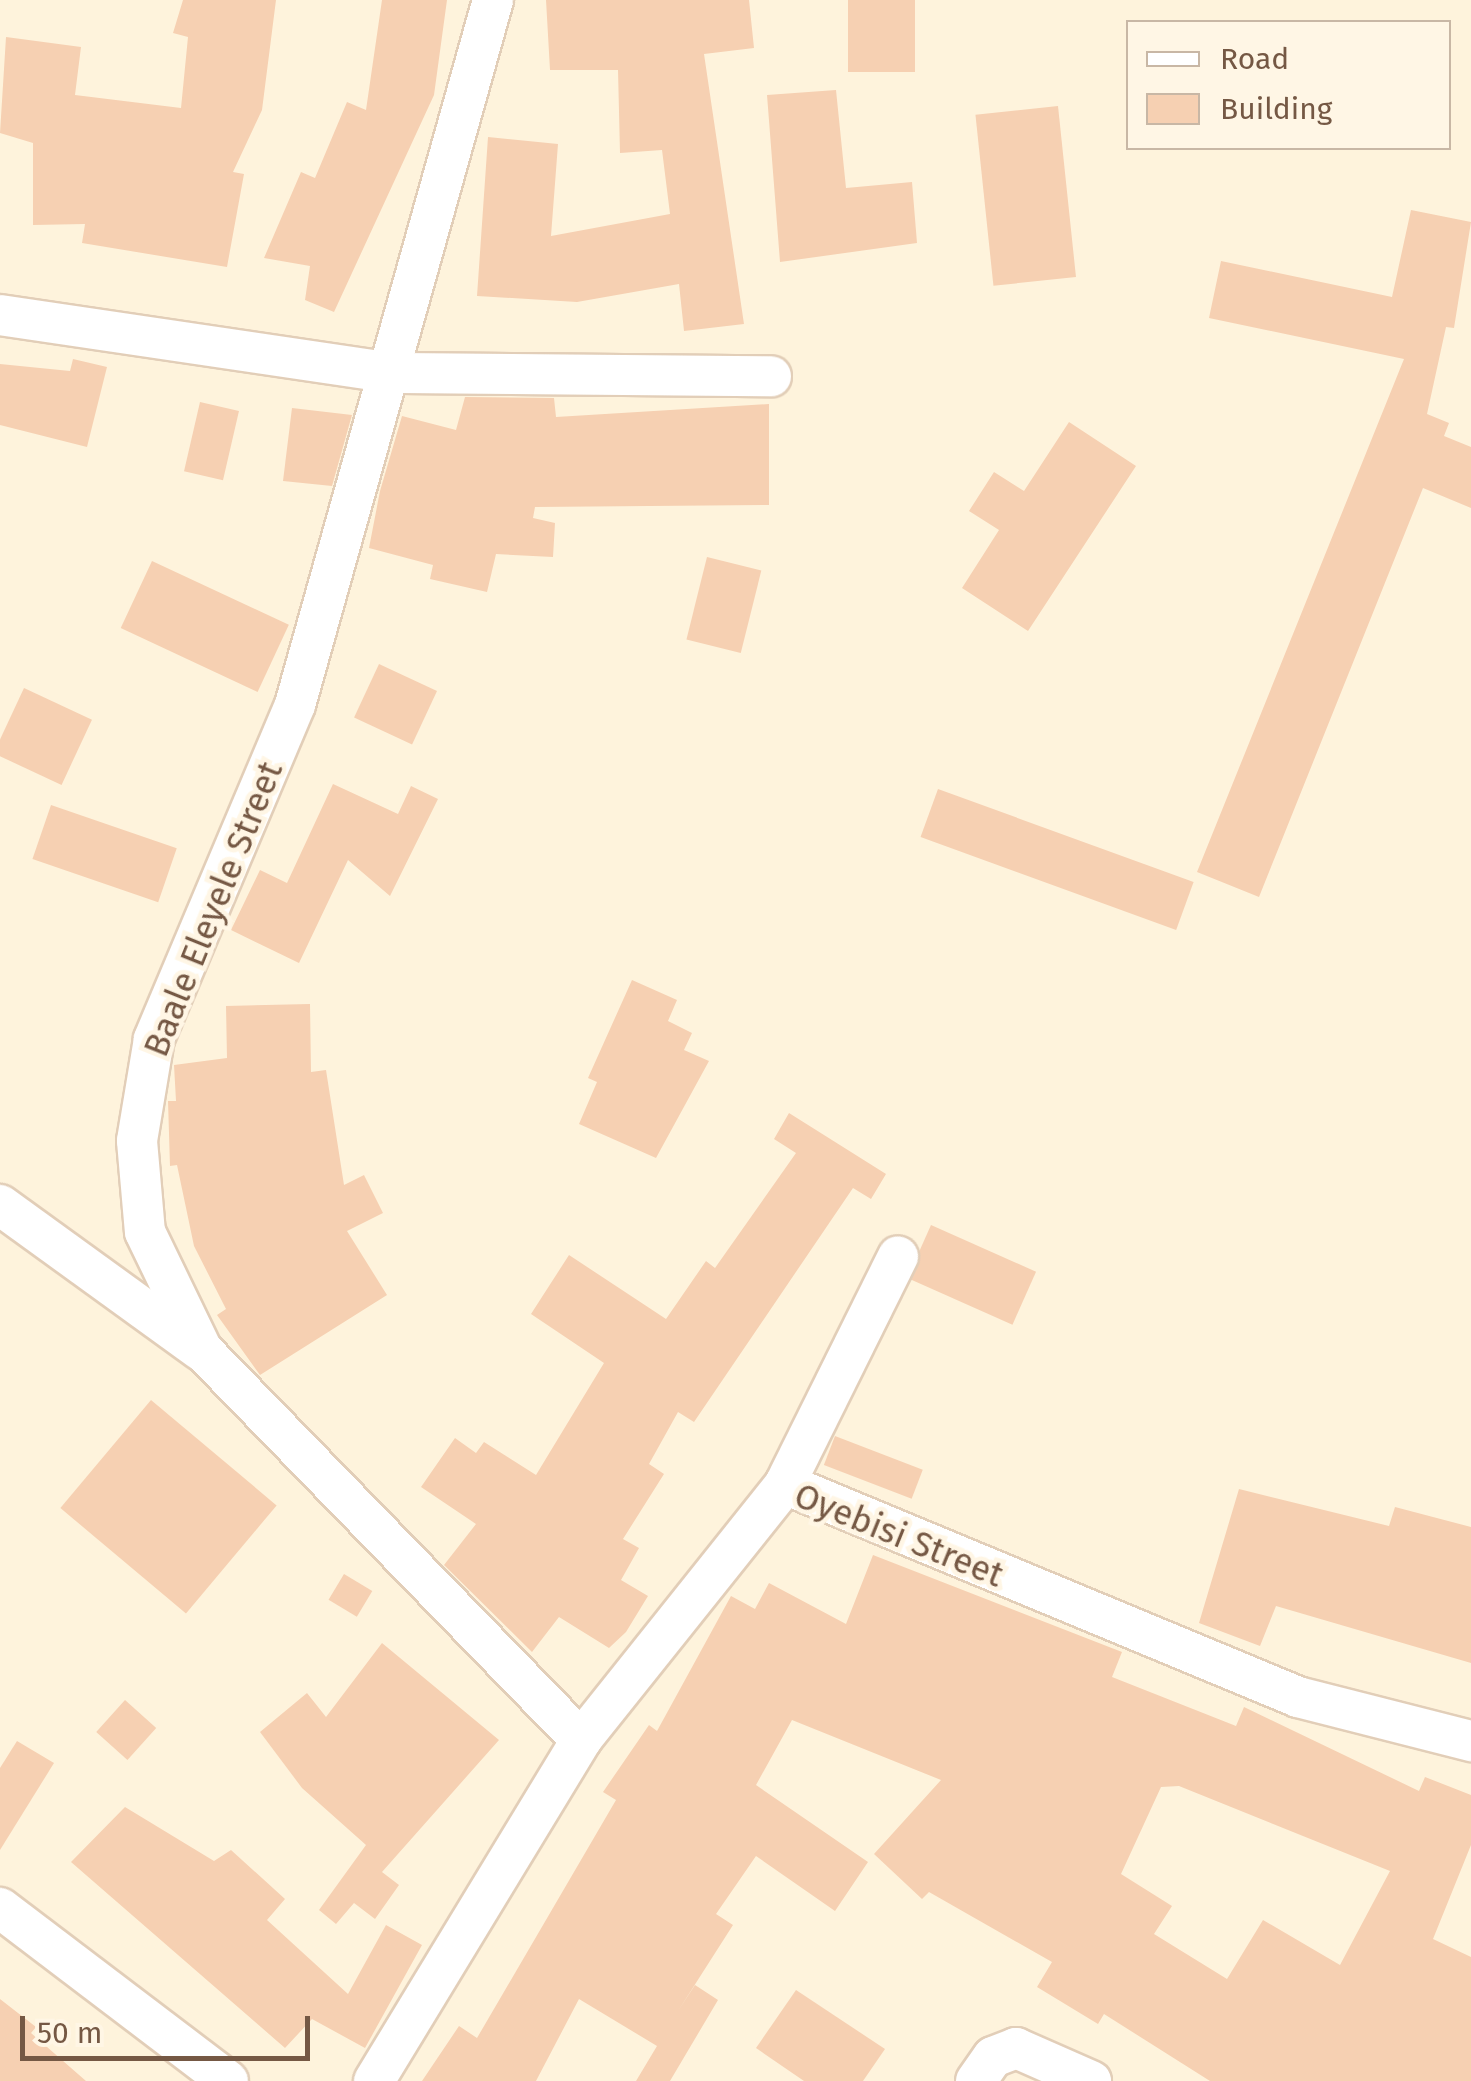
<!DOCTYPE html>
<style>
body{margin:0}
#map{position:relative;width:1471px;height:2081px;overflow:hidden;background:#fef3dc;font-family:"Fira Sans",sans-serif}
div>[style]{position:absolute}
.building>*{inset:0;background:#f6d0b2;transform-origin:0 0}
.roads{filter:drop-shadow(2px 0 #e2ceb8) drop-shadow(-2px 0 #e2ceb8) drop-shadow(0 2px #e2ceb8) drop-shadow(0 -2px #e2ceb8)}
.minor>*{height:40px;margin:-20px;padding:0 20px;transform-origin:20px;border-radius:20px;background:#fff}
span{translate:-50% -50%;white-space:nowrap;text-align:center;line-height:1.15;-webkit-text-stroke:9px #fff6e5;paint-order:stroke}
.street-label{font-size:35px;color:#755844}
.legend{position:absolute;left:1126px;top:20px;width:325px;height:130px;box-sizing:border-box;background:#fff6e5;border:2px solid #c8b7a5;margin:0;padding:12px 18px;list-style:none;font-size:30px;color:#755844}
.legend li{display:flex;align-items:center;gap:20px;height:50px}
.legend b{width:50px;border:2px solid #c8b7a5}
.scale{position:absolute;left:20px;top:2016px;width:290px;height:45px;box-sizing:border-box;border:5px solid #755844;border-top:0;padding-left:12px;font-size:30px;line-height:35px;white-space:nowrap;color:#755844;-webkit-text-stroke:8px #fff6e5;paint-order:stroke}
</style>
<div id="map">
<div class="building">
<i style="clip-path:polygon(183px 0,276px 0,262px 110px,233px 172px,244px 174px,227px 267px,82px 243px,85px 224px,33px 225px,33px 143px,0 133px,6px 37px,81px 47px,75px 95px,181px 108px,188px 37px,173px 33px)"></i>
<i style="clip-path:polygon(382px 0,447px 0,434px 95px,334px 312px,305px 300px,310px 266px,264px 258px,301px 172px,315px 178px,347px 102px,366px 110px)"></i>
<i style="clip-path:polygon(546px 0,749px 0,754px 48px,704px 54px,744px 324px,684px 331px,679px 284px,577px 302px,477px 296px,488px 137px,558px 144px,551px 236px,670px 214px,662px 150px,620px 153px,618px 70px,550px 70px)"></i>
<i style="left:848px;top:0;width:67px;height:72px"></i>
<i style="clip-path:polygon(836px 90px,846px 188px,912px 182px,917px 243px,780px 262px,767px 95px)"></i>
<i style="left:1058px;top:106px;width:172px;height:83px;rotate:84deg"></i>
<i style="clip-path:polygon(1411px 210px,1471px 222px,1454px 328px,1446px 327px,1427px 414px,1449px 423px,1444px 436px,1471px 447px,1471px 508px,1423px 488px,1259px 897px,1197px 872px,1404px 359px,1209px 318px,1221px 261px,1392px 297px)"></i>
<i style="clip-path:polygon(73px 359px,107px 367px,87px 447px,0 425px,0 364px,70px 371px)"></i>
<i style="clip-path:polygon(465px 397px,554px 398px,556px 417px,769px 404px,769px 505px,535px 507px,533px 518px,555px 523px,553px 557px,496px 554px,487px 592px,430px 579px,433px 565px,369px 548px,380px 491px,402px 416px,456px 430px)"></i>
<i style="left:200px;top:402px;width:40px;height:71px;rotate:13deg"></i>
<i style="clip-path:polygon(292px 408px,352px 415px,332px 486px,283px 481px)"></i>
<i style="clip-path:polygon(1069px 422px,1136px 466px,1028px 631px,962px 588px,999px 530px,969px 511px,994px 472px,1024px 491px)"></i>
<i style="left:707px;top:557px;width:56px;height:85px;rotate:14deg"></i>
<i style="left:152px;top:561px;width:151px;height:74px;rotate:25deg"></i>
<i style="left:379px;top:664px;width:64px;height:59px;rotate:25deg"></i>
<i style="left:24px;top:688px;width:75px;height:72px;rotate:25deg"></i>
<i style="clip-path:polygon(333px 784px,398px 814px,411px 786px,438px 799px,390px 896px,348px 860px,299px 963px,231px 930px,260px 870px,287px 883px)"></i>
<i style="left:938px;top:789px;width:272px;height:51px;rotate:20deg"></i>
<i style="left:51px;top:805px;width:133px;height:57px;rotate:19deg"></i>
<i style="clip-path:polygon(632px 980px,677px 1000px,668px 1021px,692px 1033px,684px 1050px,709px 1061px,656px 1158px,579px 1124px,597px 1082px,588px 1078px)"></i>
<i style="clip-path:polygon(310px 1004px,311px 1072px,326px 1070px,344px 1185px,364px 1175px,383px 1213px,347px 1231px,387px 1295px,260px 1375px,217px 1315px,226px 1309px,194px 1246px,177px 1165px,170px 1166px,168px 1101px,176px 1101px,174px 1065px,227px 1058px,226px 1006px)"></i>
<i style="clip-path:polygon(789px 1113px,886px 1174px,871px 1199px,853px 1188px,694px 1422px,678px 1412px,649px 1464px,664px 1474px,623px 1539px,639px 1548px,621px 1580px,648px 1596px,626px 1632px,609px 1648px,559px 1617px,532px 1652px,444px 1565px,476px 1524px,421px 1487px,455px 1438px,476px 1453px,484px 1442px,536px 1475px,604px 1363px,531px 1314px,569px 1255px,666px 1319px,706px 1261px,715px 1268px,796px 1153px,774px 1139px)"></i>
<i style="left:931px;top:1225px;width:115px;height:58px;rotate:24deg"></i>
<i style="left:151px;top:1400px;width:164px;height:141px;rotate:40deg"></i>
<i style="left:835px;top:1436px;width:94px;height:31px;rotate:21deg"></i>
<i style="clip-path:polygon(1239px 1489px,1389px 1526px,1395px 1507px,1471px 1527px,1471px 1663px,1276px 1606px,1260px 1646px,1199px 1623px)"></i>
<i style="clip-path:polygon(evenodd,873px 1555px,1122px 1652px,1112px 1677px,1236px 1726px,1244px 1707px,1419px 1791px,1425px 1777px,1471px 1795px,1471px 1845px,1433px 1939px,1471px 1957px,1471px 2081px,1210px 2081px,1104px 2014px,1098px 2024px,1037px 1987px,1052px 1962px,929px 1892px,922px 1899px,874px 1854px,941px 1780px,792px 1720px,756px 1785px,868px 1862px,835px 1911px,756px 1856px,716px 1914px,733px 1925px,678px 2011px,695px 1985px,718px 2000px,670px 2081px,636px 2081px,657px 2046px,579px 1999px,536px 2081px,422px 2081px,459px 2026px,477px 2038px,616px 1800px,603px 1792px,649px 1725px,657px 1731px,731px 1596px,755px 1609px,769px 1583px,846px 1624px,873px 1555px,1179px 1786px,1390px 1871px,1340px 1965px,1263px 1920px,1227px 1979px,1154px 1934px,1172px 1906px,1121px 1874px,1161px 1787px,1179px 1786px)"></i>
<i style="left:344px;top:1574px;width:33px;height:30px;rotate:31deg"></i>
<i style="clip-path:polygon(382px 1643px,499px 1740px,382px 1872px,399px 1885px,375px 1919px,354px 1903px,336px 1924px,319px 1910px,366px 1845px,302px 1788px,260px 1732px,307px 1693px,326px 1717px)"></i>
<i style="left:125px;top:1700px;width:42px;height:43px;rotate:42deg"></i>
<i style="clip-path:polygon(17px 1741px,54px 1763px,0 1850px,0 1768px)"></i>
<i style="clip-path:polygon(125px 1807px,214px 1861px,231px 1850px,285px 1899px,267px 1920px,348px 1994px,386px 1925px,422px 1945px,365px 2048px,312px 2019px,285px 2048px,71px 1862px)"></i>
<i style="clip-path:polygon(796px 1990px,885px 2049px,863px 2081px,804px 2081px,756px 2048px)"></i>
<i style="clip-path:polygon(0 1999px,36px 2027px,31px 2033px,86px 2081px,0 2081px)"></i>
</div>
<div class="roads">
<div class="minor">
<i style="left:493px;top:0;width:732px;rotate:105.69deg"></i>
<i style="left:295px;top:705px;width:363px;rotate:112.9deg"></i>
<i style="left:154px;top:1039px;width:103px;rotate:99.5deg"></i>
<i style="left:137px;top:1141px;width:91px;rotate:85deg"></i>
<i style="left:145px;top:1232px;width:131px;rotate:64.2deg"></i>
<i style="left:202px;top:1350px;width:544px;rotate:45.82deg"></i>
<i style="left:0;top:315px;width:396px;rotate:8.4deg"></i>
<i style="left:392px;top:373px;width:379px;rotate:0.5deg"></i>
<i style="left:0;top:1205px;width:246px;rotate:35.9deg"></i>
<i style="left:785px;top:1484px;width:555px;rotate:22.55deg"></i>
<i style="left:1298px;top:1697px;width:179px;rotate:14.3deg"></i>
<i style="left:0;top:1908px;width:286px;rotate:37.2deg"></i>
<i style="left:374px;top:2081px;width:399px;rotate:-58.7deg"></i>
<i style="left:581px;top:1740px;width:327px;rotate:-51.4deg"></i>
<i style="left:785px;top:1484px;width:254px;rotate:-63.6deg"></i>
<i style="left:976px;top:2081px;width:29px;rotate:-55deg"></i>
<i style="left:993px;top:2057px;width:25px;rotate:-21deg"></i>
<i style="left:1016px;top:2048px;width:82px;rotate:23.7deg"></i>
</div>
</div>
<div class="street-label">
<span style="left:213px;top:909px;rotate:-68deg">Baale Eleyele Street</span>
<span style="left:899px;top:1535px;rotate:22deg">Oyebisi Street</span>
</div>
<ul class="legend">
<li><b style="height:12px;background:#fff"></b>Road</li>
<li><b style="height:28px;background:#f6d0b2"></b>Building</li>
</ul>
<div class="scale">50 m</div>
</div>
